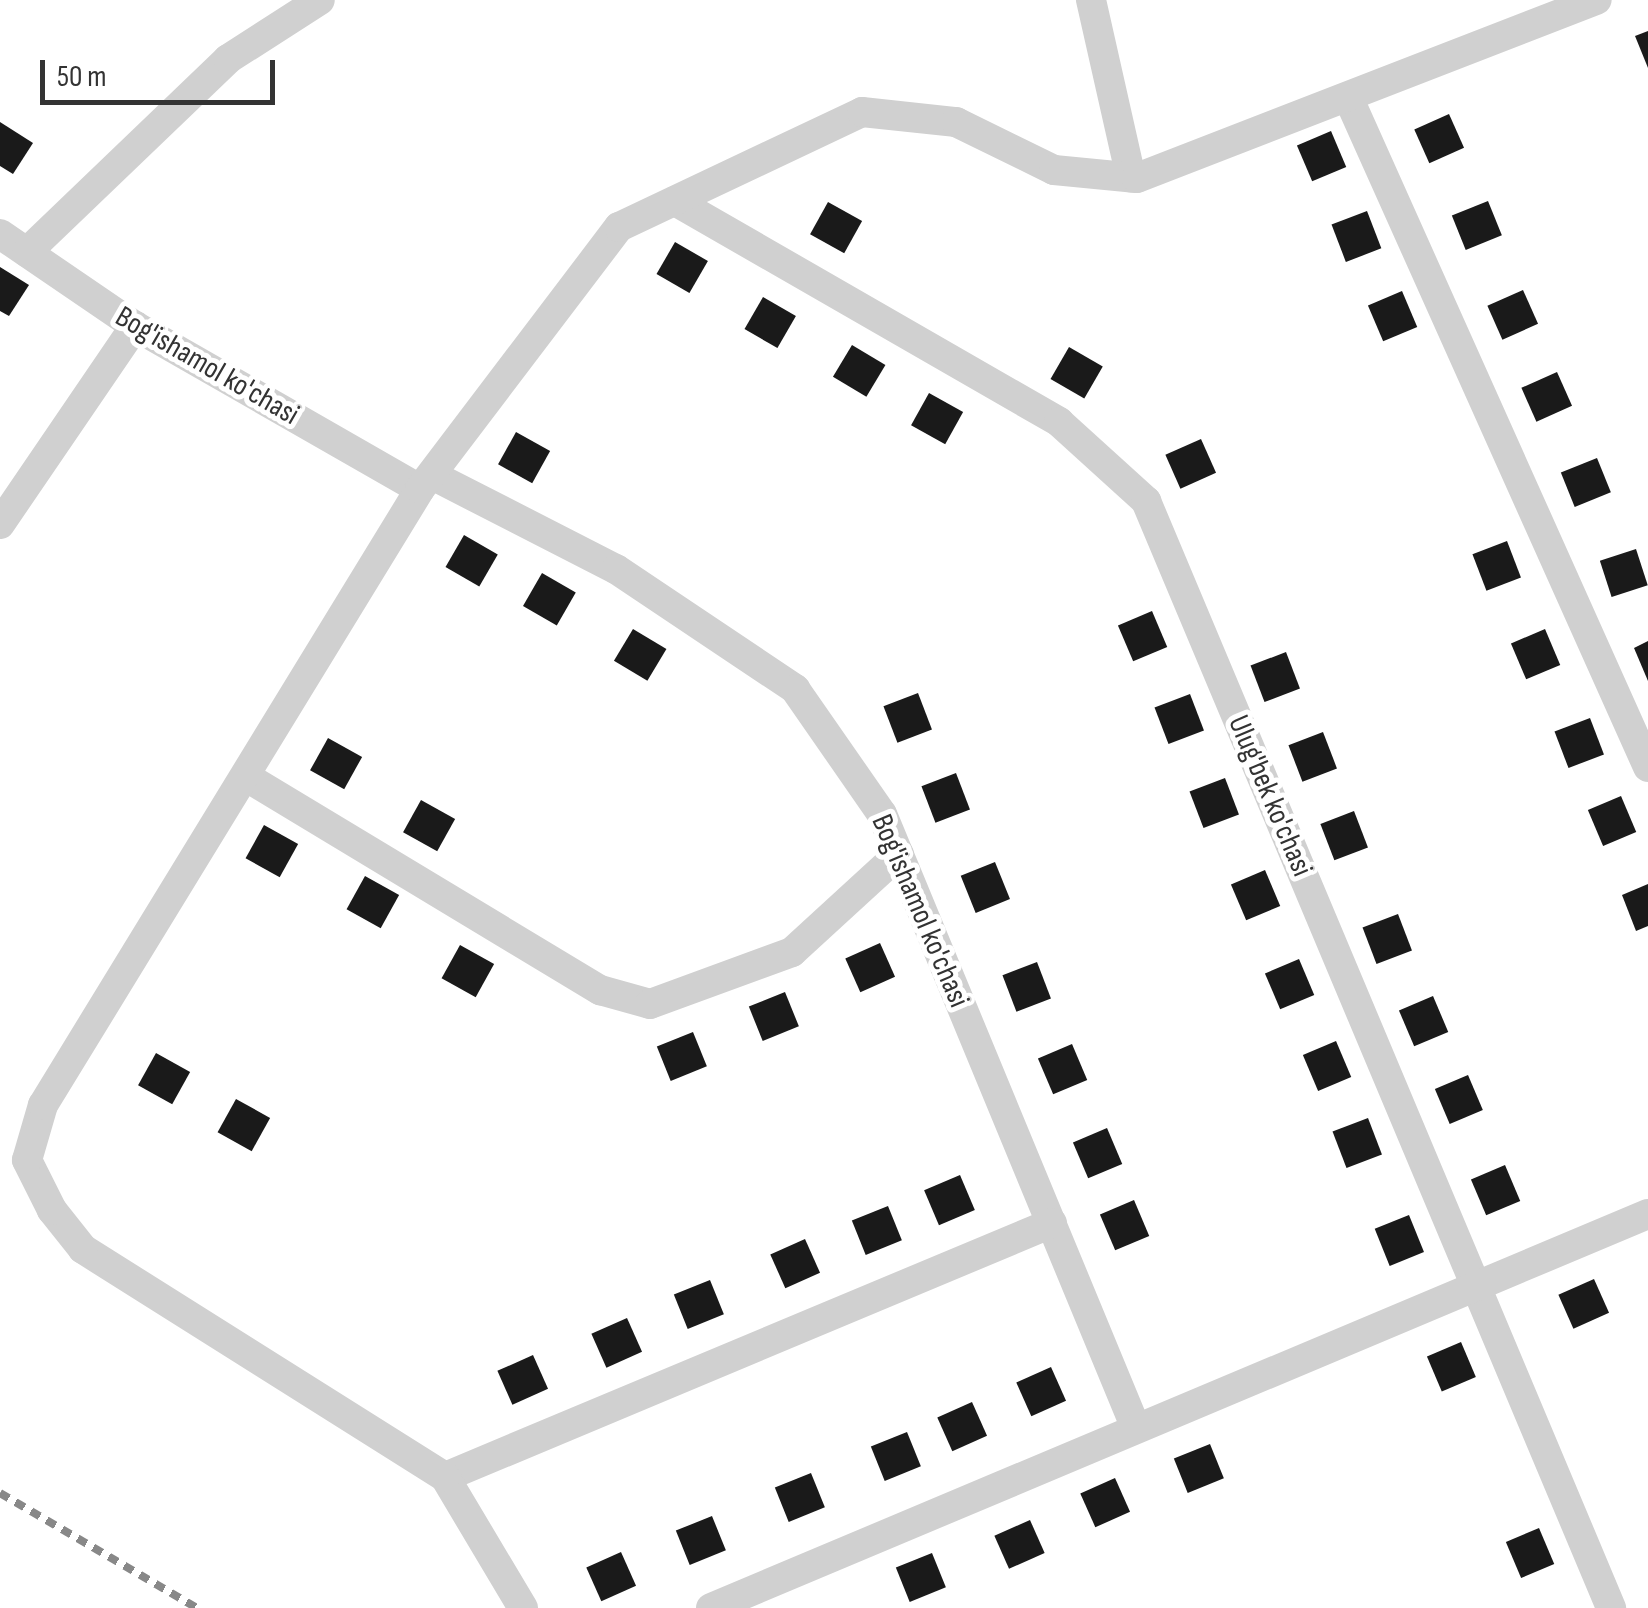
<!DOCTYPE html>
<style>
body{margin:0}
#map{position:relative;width:1648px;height:1608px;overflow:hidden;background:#fff;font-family:"Sofia Sans Condensed",sans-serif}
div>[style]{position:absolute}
.building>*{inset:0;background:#1a1a1a;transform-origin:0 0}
.street>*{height:30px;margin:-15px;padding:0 15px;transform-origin:15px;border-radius:15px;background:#d0d0d0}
.rail>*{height:8px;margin-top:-4px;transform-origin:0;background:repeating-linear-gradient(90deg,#888 0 10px,transparent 0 18px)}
span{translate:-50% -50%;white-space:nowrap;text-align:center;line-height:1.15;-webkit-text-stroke:10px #fff;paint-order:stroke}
.street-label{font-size:30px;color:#333}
.scale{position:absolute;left:40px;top:60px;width:235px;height:45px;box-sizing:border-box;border:5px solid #333;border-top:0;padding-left:12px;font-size:30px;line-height:35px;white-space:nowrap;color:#333;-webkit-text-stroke:8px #fff;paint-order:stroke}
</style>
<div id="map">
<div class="building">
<i style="clip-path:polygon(1648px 31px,1648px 68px,1635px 36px)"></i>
<i style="left:1449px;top:114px;width:37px;height:38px;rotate:66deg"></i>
<i style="clip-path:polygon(0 122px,33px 143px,13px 174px,0 166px)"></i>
<i style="left:1331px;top:131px;width:39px;height:37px;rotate:67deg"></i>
<i style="left:1488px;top:201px;width:37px;height:39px;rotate:68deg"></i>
<i style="left:828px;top:202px;width:39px;height:37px;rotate:29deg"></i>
<i style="left:1367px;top:211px;width:40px;height:38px;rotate:69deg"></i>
<i style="left:675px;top:242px;width:38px;height:37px;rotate:30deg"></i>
<i style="clip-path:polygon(0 267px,29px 285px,9px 316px,0 311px)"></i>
<i style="left:1523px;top:290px;width:37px;height:39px;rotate:66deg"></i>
<i style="left:1402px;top:291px;width:39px;height:37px;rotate:67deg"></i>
<i style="left:763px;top:297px;width:38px;height:37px;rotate:30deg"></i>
<i style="left:852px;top:345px;width:39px;height:37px;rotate:31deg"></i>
<i style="left:1069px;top:347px;width:39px;height:37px;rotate:30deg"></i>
<i style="left:1557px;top:372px;width:37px;height:39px;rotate:66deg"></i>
<i style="left:929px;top:393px;width:39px;height:37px;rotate:29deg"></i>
<i style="left:516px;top:432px;width:39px;height:37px;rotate:29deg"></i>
<i style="left:1201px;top:439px;width:37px;height:39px;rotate:66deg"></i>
<i style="left:1597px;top:458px;width:37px;height:39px;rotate:68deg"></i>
<i style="left:464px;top:535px;width:39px;height:37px;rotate:30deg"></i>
<i style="left:1507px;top:541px;width:39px;height:37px;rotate:69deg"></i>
<i style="left:1636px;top:549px;width:38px;height:38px;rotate:72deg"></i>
<i style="left:542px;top:573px;width:39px;height:38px;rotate:30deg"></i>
<i style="left:1152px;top:611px;width:39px;height:37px;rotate:67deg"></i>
<i style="left:633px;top:629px;width:39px;height:37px;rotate:31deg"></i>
<i style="left:1545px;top:629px;width:39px;height:37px;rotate:67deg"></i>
<i style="clip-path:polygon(1648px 641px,1648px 681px,1634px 648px)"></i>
<i style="left:1286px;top:652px;width:39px;height:38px;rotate:69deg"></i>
<i style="left:918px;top:693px;width:39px;height:37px;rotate:69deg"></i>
<i style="left:1190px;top:694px;width:39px;height:38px;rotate:69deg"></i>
<i style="left:1590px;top:718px;width:39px;height:38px;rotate:69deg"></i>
<i style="left:1323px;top:732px;width:39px;height:37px;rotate:69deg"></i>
<i style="left:328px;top:738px;width:39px;height:37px;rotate:29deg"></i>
<i style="left:956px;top:773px;width:39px;height:37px;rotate:69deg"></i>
<i style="left:1225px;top:778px;width:39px;height:38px;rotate:69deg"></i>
<i style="left:1621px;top:796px;width:39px;height:36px;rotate:67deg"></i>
<i style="left:421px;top:800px;width:39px;height:37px;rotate:29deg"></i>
<i style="left:1354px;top:811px;width:39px;height:36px;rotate:69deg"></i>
<i style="left:264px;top:825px;width:39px;height:38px;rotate:29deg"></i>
<i style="left:995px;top:862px;width:40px;height:37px;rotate:68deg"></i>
<i style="left:1265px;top:870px;width:39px;height:37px;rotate:67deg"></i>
<i style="left:365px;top:876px;width:39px;height:38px;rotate:29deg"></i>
<i style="clip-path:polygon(1648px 884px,1648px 926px,1636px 931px,1622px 895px)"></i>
<i style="left:1398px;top:914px;width:39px;height:38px;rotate:69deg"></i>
<i style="left:880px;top:943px;width:37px;height:38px;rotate:66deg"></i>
<i style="left:460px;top:945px;width:39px;height:38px;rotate:29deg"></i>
<i style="left:1299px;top:959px;width:39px;height:37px;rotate:67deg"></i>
<i style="left:1037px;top:962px;width:39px;height:37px;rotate:69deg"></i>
<i style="left:785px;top:992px;width:37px;height:39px;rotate:68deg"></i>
<i style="left:1433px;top:996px;width:39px;height:37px;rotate:67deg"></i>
<i style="left:693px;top:1032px;width:37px;height:39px;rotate:68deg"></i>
<i style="left:1336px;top:1041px;width:39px;height:36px;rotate:67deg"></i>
<i style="left:1072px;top:1044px;width:39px;height:37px;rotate:67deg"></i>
<i style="left:156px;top:1053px;width:39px;height:37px;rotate:29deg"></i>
<i style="left:1468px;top:1075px;width:38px;height:36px;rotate:67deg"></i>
<i style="left:236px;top:1099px;width:39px;height:38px;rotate:29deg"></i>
<i style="left:1368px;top:1118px;width:39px;height:38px;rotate:69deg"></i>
<i style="left:1107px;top:1128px;width:39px;height:37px;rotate:67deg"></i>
<i style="left:1505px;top:1165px;width:39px;height:37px;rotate:67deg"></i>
<i style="left:960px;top:1175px;width:38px;height:39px;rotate:67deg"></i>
<i style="left:1134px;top:1200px;width:39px;height:37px;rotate:67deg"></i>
<i style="left:888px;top:1206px;width:37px;height:39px;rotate:68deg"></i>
<i style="left:1409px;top:1215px;width:40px;height:37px;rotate:68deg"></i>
<i style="left:805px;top:1239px;width:37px;height:38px;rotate:66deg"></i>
<i style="left:1594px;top:1279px;width:37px;height:39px;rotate:66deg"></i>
<i style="left:710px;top:1280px;width:37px;height:39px;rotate:68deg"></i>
<i style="left:627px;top:1318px;width:37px;height:39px;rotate:66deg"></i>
<i style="left:1461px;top:1342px;width:38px;height:37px;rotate:67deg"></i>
<i style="left:533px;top:1355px;width:37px;height:39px;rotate:66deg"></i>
<i style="left:1051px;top:1367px;width:37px;height:38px;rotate:66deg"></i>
<i style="left:972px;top:1402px;width:37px;height:38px;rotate:66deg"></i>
<i style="left:907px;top:1432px;width:37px;height:39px;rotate:68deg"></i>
<i style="left:1210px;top:1444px;width:37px;height:39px;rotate:68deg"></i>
<i style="left:811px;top:1473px;width:37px;height:39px;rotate:68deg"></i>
<i style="left:1115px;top:1478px;width:37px;height:38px;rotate:66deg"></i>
<i style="left:712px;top:1516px;width:37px;height:39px;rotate:68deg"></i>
<i style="left:1030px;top:1520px;width:36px;height:39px;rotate:66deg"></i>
<i style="left:1539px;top:1528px;width:39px;height:36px;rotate:67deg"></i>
<i style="left:621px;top:1552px;width:37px;height:38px;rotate:66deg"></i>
<i style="left:932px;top:1553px;width:37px;height:39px;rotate:68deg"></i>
</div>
<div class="street">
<i style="left:1091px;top:0;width:182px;rotate:77.3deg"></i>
<i style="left:1348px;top:97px;width:734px;rotate:65.88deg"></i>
<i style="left:675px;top:201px;width:443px;rotate:29.9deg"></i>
<i style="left:1059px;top:422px;width:118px;rotate:42.2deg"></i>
<i style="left:1146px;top:501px;width:1201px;rotate:67.21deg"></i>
<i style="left:0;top:234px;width:163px;rotate:34.3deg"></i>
<i style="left:135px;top:326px;width:328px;rotate:29.8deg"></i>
<i style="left:27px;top:252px;width:279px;rotate:-43.8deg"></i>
<i style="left:228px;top:59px;width:109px;rotate:-32.7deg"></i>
<i style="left:432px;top:475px;width:207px;rotate:27.1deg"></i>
<i style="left:616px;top:569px;width:216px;rotate:33.8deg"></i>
<i style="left:795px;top:689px;width:152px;rotate:55.2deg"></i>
<i style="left:882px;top:814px;width:662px;rotate:67.54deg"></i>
<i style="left:0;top:524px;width:240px;rotate:-55.7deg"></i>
<i style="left:245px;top:776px;width:415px;rotate:31.1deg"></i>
<i style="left:600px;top:990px;width:52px;rotate:15.6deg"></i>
<i style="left:650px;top:1004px;width:151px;rotate:-20.1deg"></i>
<i style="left:792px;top:952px;width:145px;rotate:-42.5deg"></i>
<i style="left:445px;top:1477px;width:658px;rotate:-22.71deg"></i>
<i style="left:523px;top:1608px;width:152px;rotate:-120.8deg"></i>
<i style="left:445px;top:1477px;width:428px;rotate:-147.8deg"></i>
<i style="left:83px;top:1249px;width:50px;rotate:-128.5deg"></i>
<i style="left:52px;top:1210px;width:56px;rotate:-116.6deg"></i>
<i style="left:27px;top:1160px;width:57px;rotate:-73.8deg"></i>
<i style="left:43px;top:1105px;width:722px;rotate:-58.53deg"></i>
<i style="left:420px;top:489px;width:329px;rotate:-52.8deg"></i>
<i style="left:619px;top:227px;width:269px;rotate:-25.3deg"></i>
<i style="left:862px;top:112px;width:95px;rotate:6.1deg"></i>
<i style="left:956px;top:122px;width:109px;rotate:26.1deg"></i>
<i style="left:1054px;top:170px;width:83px;rotate:5.5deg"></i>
<i style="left:1137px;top:178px;width:493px;rotate:-21.2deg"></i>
<i style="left:711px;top:1608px;width:1016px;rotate:-22.81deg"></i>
</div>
<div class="rail">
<i style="left:0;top:1493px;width:228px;rotate:30.3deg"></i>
</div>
<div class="street-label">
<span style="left:207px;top:366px;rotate:30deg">Bog'ishamol ko'chasi</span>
<span style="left:1270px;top:796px;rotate:67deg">Ulug'bek ko'chasi</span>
<span style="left:920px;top:911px;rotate:67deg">Bog'ishamol ko'chasi</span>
</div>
<div class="scale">50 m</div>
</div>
